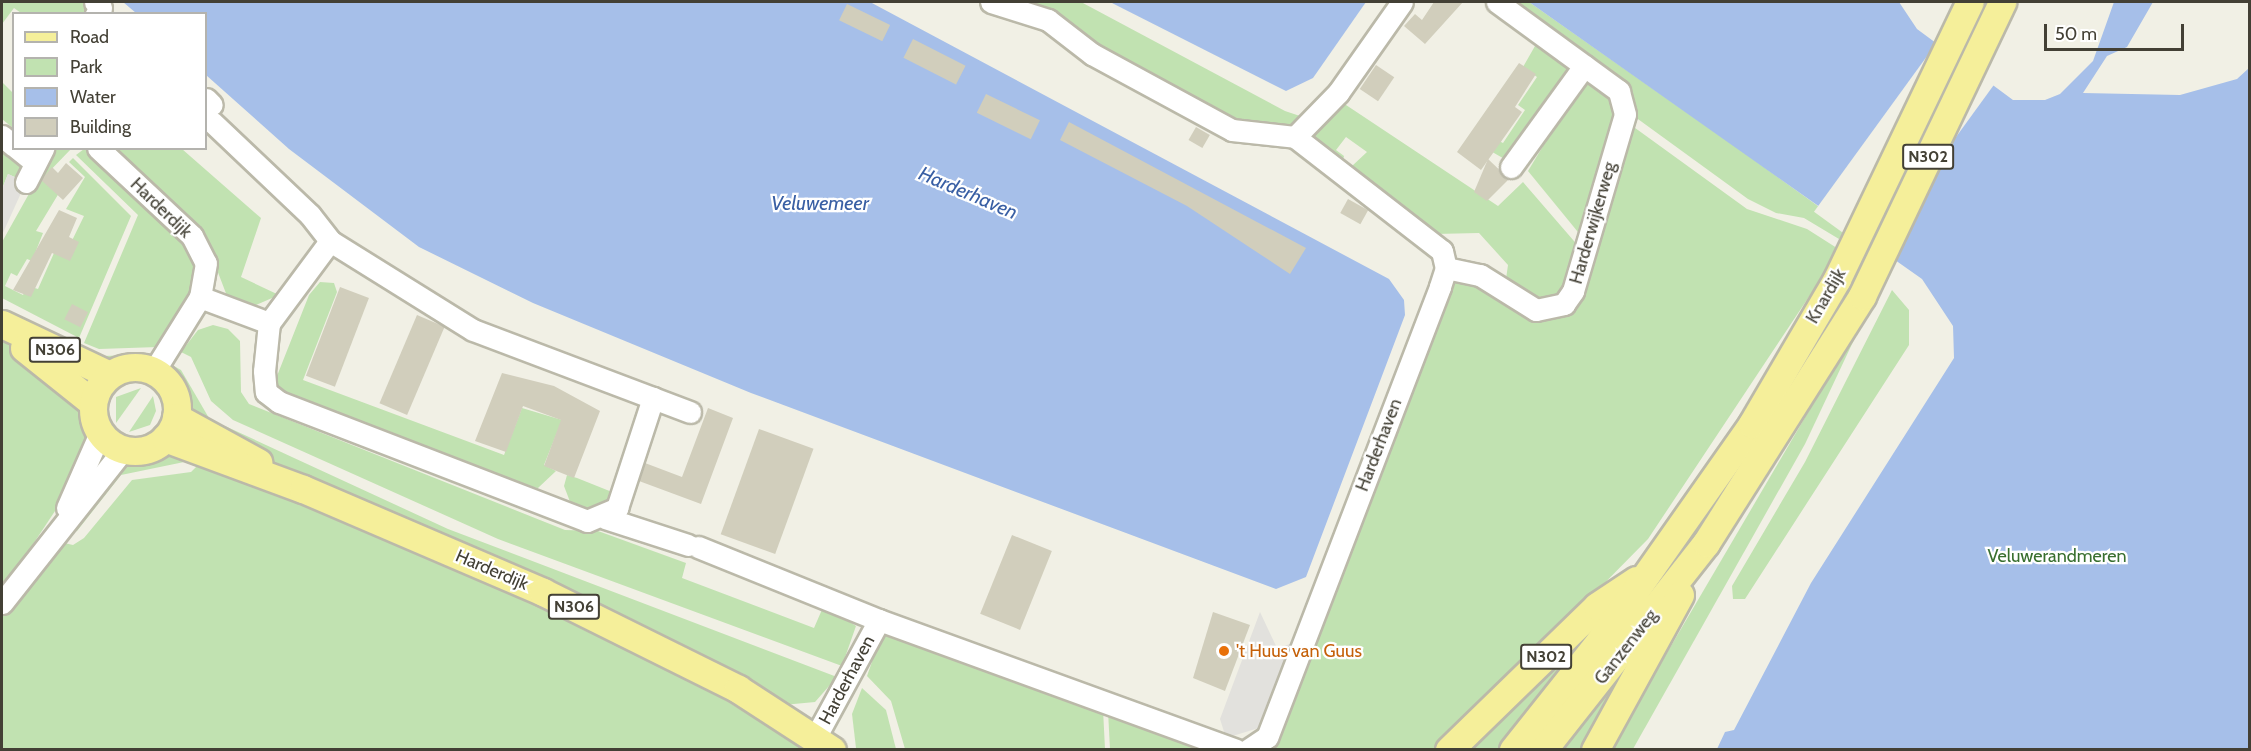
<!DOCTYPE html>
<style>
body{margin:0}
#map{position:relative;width:2251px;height:751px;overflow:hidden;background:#f1f0e5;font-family:Cabin,sans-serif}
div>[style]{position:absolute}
.green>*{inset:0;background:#c1e2b1}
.parking>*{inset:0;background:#e2e1dd}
.water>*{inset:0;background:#a6bfe9}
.pier>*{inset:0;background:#f1f0e5;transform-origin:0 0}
.building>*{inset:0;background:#d1cebc;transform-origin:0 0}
.roads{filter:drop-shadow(2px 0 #bbb9a9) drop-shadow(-2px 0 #bbb9a9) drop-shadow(0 2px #bbb9a9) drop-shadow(0 -2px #bbb9a9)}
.minor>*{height:21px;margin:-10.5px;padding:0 10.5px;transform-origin:10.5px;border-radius:10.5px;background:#fff}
.major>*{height:27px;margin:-13.5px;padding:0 13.5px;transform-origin:13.5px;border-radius:13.5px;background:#f5ef9a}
.major>.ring{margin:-13.5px;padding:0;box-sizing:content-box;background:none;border:27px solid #f5ef9a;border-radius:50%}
.dots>*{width:16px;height:16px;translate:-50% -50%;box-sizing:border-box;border:3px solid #fff;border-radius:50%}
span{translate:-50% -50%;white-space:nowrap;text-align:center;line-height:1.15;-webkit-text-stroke:4.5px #fff;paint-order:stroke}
.shield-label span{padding:2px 4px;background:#fff;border:2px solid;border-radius:4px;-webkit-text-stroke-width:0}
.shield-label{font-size:16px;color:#434035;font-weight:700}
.street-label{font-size:18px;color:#434035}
.park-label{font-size:18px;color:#386f2e}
.food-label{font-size:18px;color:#c56008}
.left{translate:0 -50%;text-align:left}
.water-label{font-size:20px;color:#395fa4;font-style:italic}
.frame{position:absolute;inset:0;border:3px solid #434035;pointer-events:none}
.legend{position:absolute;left:12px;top:12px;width:195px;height:138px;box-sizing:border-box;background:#fff;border:2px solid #b4b3ae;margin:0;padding:8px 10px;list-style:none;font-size:18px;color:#434035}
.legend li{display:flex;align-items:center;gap:12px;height:30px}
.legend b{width:30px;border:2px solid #b4b3ae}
.scale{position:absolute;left:2044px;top:24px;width:140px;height:27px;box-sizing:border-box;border:3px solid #434035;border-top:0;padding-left:8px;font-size:18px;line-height:21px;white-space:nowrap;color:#434035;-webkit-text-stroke:4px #fff;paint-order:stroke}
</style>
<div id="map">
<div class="green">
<i style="clip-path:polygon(2px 2px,86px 2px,87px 13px,21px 13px,14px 8px,2px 24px)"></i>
<i style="clip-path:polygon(999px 2px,1081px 2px,1285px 111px,1300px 116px,1318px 100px,1290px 130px,1242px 127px)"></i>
<i style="clip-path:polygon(1508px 2px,1529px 2px,1743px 152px,1847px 227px,1839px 239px,1804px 218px,1776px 213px,1748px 199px,1631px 114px)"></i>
<i style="clip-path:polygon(1539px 39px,1576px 71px,1508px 161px,1480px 145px,1489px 136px,1503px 143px,1525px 110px,1518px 105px,1537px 77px,1523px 67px)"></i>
<i style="clip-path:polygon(1586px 75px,1610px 88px,1618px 115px,1582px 237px,1528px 171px)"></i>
<i style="clip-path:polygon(2px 82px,13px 93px,13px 128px,2px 119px)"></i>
<i style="clip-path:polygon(1340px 101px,1498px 206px,1523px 182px,1580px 248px,1568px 293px,1553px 306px,1505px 286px,1508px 265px,1479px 233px,1435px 234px,1352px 174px,1352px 166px,1367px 152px,1346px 137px,1336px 150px,1344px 156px,1341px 168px,1307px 142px)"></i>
<i style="clip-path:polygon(1631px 125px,1747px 209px,1807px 229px,1840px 250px,1648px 539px,1441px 749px,1270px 750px,1447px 282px,1459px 276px,1552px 316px)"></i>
<i style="clip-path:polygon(2px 145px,23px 167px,21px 180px,8px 174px,2px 189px)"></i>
<i style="clip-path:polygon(54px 149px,71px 149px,43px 178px,59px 193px,36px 231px,43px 233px,32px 261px,27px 259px,17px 276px,11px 273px,5px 286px,23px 295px,28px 286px,38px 289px,54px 253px,64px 257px,84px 216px,66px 209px,85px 177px,69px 162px,73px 158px,131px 216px,79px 338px,2px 298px,2px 242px)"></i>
<i style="clip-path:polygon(84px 149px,92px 149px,193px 249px,198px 279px,158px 347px,99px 349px,84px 343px,138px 215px,76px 155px)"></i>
<i style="clip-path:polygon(111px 149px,182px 149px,261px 218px,241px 277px,279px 295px,256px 305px,238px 305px,227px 296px,206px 241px)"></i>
<i style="clip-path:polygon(320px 282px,334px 283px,337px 292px,303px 380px,504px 455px,522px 408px,562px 420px,544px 465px,556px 471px,538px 488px,517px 486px,280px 393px,275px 381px,309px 295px)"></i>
<i style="clip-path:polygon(1892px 290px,1909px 310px,1909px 345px,1745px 599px,1733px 599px,1732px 586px,1805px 462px)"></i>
<i style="clip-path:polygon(1868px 310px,1805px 444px,1633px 749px,1610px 750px)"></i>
<i style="clip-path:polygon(8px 311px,100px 356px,147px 355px,107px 363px,2px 313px)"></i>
<i style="clip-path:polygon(213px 325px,228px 329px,240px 341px,241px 392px,249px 404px,565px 530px,598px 531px,686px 563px,682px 578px,814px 628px,824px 605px,856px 626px,842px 666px,498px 539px,233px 420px,211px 401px,191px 357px,181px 352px,198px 330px)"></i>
<i style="clip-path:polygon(2px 340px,79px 401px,87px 435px,59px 505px,2px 591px)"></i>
<i style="clip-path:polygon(172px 365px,181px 370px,213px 425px,189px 408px)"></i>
<i style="clip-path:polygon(141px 388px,116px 423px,116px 397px)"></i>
<i style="clip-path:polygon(153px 396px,156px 411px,150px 425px,129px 432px)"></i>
<i style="clip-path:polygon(225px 426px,448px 529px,837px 677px,815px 702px,783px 705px,294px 474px,218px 433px)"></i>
<i style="clip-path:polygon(170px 448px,194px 454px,189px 461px,121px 475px,77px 531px,68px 534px,129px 460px)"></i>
<i style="clip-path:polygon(204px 459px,500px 585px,687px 677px,807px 750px,2px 750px,2px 608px,60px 542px,73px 545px,84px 538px,132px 480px,191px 472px)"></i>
<i style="clip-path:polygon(567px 475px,577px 478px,617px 494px,594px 513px,572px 507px,564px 486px)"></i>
<i style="clip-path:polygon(1606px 613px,1498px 749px,1460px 750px)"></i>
<i style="clip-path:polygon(890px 631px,1103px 709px,1105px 749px,905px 749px,891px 701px,867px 676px,880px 639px)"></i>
<i style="clip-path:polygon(1650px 634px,1586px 749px,1561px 750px,1620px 674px)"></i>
<i style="clip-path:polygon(862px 688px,886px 710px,896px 749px,856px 748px,852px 714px)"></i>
<i style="clip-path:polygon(1108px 711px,1208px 749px,1110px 749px)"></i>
</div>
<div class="parking">
<i style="clip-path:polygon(8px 174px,26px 182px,2px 235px,2px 189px)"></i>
<i style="clip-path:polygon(1260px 612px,1277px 648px,1293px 643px,1262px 727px,1226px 738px,1220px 719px)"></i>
</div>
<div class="water">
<i style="clip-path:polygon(123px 2px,870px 2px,1389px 279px,1404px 300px,1405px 315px,1306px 577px,1276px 589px,751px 393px,533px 303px,419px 247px,289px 149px,206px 75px,206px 14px,136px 13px)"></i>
<i style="clip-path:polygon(1110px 2px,1366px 2px,1313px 78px,1286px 91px)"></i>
<i style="clip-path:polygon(1529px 2px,1899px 2px,1917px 29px,2013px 100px,2045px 100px,2060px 94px,2093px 61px,2114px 2px,2153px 2px,2127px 47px,2107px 56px,2083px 93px,2180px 95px,2237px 79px,2249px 68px,2249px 749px,1717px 749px,1725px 732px,1734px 730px,1811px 583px,1954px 358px,1953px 326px,1922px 279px)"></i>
</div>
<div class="pier">
<i style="left:1938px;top:41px;width:71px;height:211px;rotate:36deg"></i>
</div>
<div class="building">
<i style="clip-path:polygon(1434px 2px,1463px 2px,1425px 44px,1404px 26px,1415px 14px,1422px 20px)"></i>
<i style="left:847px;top:4px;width:48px;height:18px;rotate:26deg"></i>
<i style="left:913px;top:39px;width:59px;height:21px;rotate:27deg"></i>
<i style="clip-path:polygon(1519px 63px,1536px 74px,1515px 107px,1522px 112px,1481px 170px,1457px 152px)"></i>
<i style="left:1376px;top:65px;width:22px;height:29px;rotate:34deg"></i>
<i style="left:986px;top:94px;width:60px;height:21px;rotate:26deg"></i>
<i style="clip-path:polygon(1069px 122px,1306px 248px,1290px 274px,1187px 206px,1060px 140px)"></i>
<i style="left:1196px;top:127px;width:16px;height:15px;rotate:30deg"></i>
<i style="clip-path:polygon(1488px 159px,1509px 179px,1487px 201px,1474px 192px)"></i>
<i style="clip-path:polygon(66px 163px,83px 178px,63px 200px,41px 180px,52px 167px,58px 173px)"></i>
<i style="left:1348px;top:199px;width:23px;height:16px;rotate:29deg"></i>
<i style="clip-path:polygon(59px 210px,77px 218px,69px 237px,79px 242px,70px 261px,52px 253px,31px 297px,13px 290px)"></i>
<i style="left:340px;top:287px;width:31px;height:95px;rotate:21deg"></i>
<i style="left:72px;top:304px;width:18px;height:17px;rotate:27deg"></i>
<i style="left:417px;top:315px;width:30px;height:96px;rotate:23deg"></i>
<i style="clip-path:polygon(502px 373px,554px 386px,600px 411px,574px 478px,544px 466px,561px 420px,523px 406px,506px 452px,475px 441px)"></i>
<i style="clip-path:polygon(708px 408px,733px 418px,701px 504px,639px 481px,645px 463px,682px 477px)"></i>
<i style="left:759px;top:429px;width:58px;height:112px;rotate:20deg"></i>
<i style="left:1012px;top:535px;width:43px;height:85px;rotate:22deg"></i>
<i style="clip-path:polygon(1213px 612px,1250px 625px,1225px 691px,1193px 678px)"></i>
</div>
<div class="roads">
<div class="minor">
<i style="left:95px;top:2px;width:8px;rotate:45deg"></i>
<i style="left:101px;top:8px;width:8px;rotate:130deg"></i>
<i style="left:991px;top:2px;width:60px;rotate:17.5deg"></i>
<i style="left:1048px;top:20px;width:56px;rotate:37.7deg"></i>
<i style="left:1092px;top:54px;width:159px;rotate:28.5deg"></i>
<i style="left:1232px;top:130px;width:63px;rotate:6.3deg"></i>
<i style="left:1295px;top:137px;width:186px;rotate:37.8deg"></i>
<i style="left:1442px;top:251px;width:17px;rotate:77deg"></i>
<i style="left:1446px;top:268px;width:20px;rotate:108deg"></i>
<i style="left:1440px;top:287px;width:482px;rotate:111deg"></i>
<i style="left:1267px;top:737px;width:23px;rotate:146deg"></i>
<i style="left:206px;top:99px;width:8px;rotate:45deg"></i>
<i style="left:212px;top:122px;width:135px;rotate:43.5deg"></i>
<i style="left:310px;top:215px;width:33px;rotate:52deg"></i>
<i style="left:330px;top:241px;width:102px;rotate:126.6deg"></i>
<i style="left:269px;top:323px;width:48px;rotate:95.9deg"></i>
<i style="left:264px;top:371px;width:21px;rotate:85deg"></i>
<i style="left:266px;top:392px;width:16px;rotate:38deg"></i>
<i style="left:279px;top:402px;width:330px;rotate:21.1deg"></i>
<i style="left:587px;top:521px;width:33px;rotate:-23deg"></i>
<i style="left:617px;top:508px;width:116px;rotate:-71.9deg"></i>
<i style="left:2px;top:136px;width:16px;rotate:40deg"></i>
<i style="left:1295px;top:137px;width:62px;rotate:-45.7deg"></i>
<i style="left:1338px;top:93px;width:111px;rotate:-54.9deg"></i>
<i style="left:17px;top:148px;width:22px;rotate:39deg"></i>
<i style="left:98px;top:148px;width:129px;rotate:43.1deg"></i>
<i style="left:192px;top:236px;width:30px;rotate:63deg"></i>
<i style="left:206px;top:263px;width:35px;rotate:100deg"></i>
<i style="left:200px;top:297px;width:87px;rotate:121.9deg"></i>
<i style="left:1511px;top:167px;width:125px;rotate:-54.1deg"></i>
<i style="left:26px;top:182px;width:38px;rotate:-63deg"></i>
<i style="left:330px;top:241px;width:168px;rotate:31.9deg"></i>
<i style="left:473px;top:330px;width:232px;rotate:20.7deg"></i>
<i style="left:1446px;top:268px;width:35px;rotate:12deg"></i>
<i style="left:1480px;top:275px;width:66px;rotate:32deg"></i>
<i style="left:1536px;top:310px;width:29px;rotate:-12deg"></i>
<i style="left:1564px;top:304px;width:16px;rotate:-55deg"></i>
<i style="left:1573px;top:291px;width:184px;rotate:-73.6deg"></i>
<i style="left:1625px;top:114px;width:24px;rotate:-105deg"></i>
<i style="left:1619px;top:91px;width:151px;rotate:-143.9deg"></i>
<i style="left:200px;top:297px;width:74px;rotate:20.6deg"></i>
<i style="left:67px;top:508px;width:82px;rotate:-66.3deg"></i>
<i style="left:605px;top:518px;width:87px;rotate:18deg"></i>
<i style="left:698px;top:547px;width:195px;rotate:22deg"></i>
<i style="left:2px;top:603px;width:195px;rotate:-51.7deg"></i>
<i style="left:815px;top:738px;width:134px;rotate:-61.5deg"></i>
<i style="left:879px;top:620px;width:380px;rotate:20deg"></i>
</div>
<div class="major">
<i style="left:2px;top:324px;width:119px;rotate:25.3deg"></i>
<i style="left:24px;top:348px;width:88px;rotate:38.6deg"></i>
<i class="ring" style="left:93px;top:367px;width:57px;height:57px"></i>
<i style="left:176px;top:417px;width:94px;rotate:28.8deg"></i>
<i style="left:165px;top:438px;width:147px;rotate:20.3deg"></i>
<i style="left:303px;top:489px;width:261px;rotate:23.2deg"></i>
<i style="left:543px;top:592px;width:218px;rotate:26.4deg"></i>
<i style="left:738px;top:689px;width:112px;rotate:33deg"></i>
<i style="left:1449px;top:750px;width:206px;rotate:-44.2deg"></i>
<i style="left:1597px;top:606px;width:47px;rotate:-33.7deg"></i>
<i style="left:1513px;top:750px;width:138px;rotate:-51.5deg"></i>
<i style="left:1599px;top:642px;width:266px;rotate:-54.9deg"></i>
<i style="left:1752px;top:424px;width:168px;rotate:-59.6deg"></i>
<i style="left:1837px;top:279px;width:307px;rotate:-64.4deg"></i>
<i style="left:1543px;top:750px;width:263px;rotate:-51.8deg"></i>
<i style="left:1706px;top:543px;width:292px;rotate:-57.7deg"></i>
<i style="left:1862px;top:296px;width:326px;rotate:-64.5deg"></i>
<i style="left:1595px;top:750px;width:177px;rotate:-61.3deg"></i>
</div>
</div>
<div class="dots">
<i style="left:1224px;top:651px;background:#e8710a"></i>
</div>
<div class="shield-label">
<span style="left:1928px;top:157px">N302</span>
<span style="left:55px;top:350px">N306</span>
<span style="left:574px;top:607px">N306</span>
<span style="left:1546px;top:657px">N302</span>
</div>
<div class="street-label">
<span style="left:161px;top:208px;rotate:44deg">Harderdijk</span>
<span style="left:1593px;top:223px;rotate:-74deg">Harderwijkerweg</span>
<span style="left:1826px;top:296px;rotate:-60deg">Knardijk</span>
<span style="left:1379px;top:445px;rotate:-69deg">Harderhaven</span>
<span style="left:492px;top:570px;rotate:23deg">Harderdijk</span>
<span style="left:1626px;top:647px;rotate:-52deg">Ganzenweg</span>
<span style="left:847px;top:680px;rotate:-62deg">Harderhaven</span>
</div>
<div class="park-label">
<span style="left:2057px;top:556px">Veluwerandmeren</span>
</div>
<div class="food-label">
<span class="left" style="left:1236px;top:651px">'t Huus van Guus</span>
</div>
<div class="water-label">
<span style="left:968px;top:193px;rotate:23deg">Harderhaven</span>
<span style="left:820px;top:203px">Veluwemeer</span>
</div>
<div class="frame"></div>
<ul class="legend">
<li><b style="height:8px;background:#f5ef9a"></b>Road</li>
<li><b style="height:16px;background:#c1e2b1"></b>Park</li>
<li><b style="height:16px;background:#a6bfe9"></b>Water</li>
<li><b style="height:16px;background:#d1cebc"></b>Building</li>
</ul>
<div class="scale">50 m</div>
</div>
